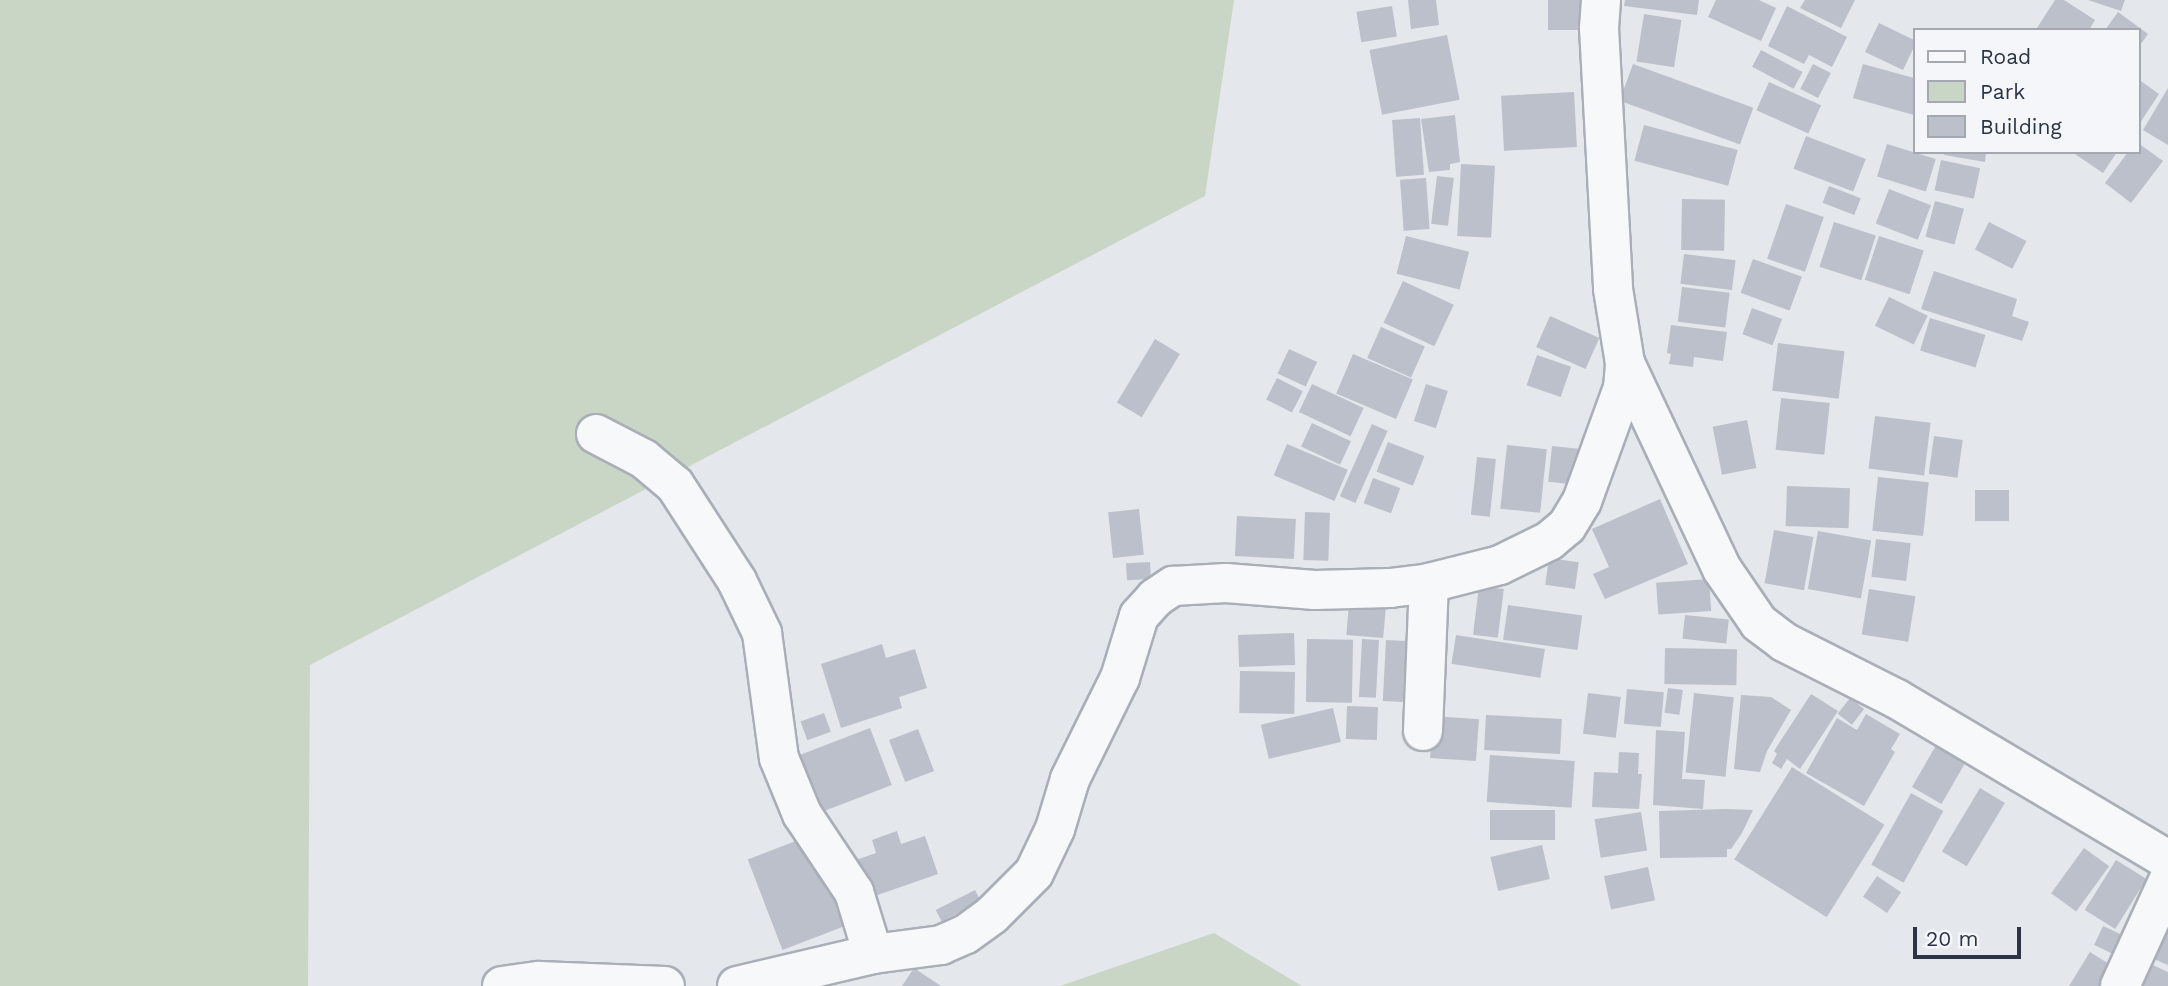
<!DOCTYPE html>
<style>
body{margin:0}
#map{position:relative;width:2168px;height:986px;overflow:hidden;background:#e4e7ec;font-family:"Work Sans",sans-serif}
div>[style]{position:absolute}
.green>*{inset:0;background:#c9d6c5}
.building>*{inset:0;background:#bbc0ca;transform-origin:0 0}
.roads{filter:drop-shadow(2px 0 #a9aeb7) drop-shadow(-2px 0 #a9aeb7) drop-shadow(0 2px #a9aeb7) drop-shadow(0 -2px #a9aeb7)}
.minor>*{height:38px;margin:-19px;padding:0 19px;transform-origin:19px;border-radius:19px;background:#f7f8fa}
span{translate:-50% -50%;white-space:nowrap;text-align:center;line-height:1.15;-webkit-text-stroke:5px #f4f6f9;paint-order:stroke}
.legend{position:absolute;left:1913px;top:28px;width:228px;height:126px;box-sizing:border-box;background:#f4f6f9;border:2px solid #a4a8b1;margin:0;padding:9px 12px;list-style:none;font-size:21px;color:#2b3445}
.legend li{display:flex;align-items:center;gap:14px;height:35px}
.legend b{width:35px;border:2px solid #a4a8b1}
.scale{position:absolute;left:1913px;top:927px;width:108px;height:32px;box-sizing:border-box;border:4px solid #2b3445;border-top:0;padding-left:9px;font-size:21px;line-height:24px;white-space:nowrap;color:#2b3445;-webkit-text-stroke:5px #f4f6f9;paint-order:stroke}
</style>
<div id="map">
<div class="green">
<i style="clip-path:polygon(0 0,1234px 0,1205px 196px,310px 665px,308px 986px,0 986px)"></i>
<i style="clip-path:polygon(1214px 933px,1302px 986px,1060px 986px)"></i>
</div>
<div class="building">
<i style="clip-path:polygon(1408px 0,1436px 0,1439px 25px,1411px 29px)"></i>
<i style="left:1548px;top:0;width:32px;height:30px"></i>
<i style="clip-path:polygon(1625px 0,1699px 0,1697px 15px,1624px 6px)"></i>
<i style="clip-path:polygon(1716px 0,1759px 0,1776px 8px,1761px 41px,1708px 17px)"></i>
<i style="clip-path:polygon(1805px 0,1855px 0,1841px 28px,1800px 8px)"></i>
<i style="clip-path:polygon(2055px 0,2064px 0,2095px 20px,2089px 30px,2037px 28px)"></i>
<i style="clip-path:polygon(2088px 0,2125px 0,2121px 11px)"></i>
<i style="left:1392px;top:6px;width:31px;height:36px;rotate:81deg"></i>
<i style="clip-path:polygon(1787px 6px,1847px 37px,1832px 67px,1809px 55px,1804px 64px,1768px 46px)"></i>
<i style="clip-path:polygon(2118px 12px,2148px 34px,2138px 48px,2138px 30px,2105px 30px)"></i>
<i style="left:1644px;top:14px;width:38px;height:48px;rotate:9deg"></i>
<i style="clip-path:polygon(1879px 23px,1914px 40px,1914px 47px,1903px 70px,1865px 52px)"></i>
<i style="left:1447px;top:35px;width:66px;height:79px;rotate:79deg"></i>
<i style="left:1761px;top:50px;width:47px;height:19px;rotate:28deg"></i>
<i style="left:1633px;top:64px;width:128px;height:39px;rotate:20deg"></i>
<i style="left:1813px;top:64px;width:20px;height:28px;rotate:27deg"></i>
<i style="clip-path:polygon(1863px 64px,1914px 78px,1914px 115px,1853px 98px)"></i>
<i style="clip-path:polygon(2138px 79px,2159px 94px,2138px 126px)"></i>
<i style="left:1769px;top:82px;width:57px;height:31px;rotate:24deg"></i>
<i style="clip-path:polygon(2168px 88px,2168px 145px,2143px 130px)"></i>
<i style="left:1574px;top:92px;width:55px;height:73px;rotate:87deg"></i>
<i style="clip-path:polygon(1455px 115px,1460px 162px,1450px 164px,1450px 170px,1429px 172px,1421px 119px)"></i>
<i style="left:1420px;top:118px;width:57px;height:28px;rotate:86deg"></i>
<i style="left:1644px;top:125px;width:97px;height:37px;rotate:15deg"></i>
<i style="left:1806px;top:136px;width:64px;height:35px;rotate:21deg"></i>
<i style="clip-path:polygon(2138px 143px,2163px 161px,2131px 203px,2105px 183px,2128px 152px,2138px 152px)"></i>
<i style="left:1887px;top:144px;width:51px;height:34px;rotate:17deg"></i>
<i style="clip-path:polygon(1945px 152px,1986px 152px,1985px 162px,1944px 155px)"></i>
<i style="clip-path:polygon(2072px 152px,2117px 152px,2103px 173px)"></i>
<i style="left:1941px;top:160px;width:40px;height:31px;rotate:12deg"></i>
<i style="left:1461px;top:164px;width:34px;height:72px;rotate:3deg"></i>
<i style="left:1437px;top:176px;width:17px;height:48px;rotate:7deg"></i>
<i style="left:1426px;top:178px;width:51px;height:26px;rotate:86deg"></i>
<i style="left:1829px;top:186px;width:34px;height:18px;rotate:21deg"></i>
<i style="left:1889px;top:189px;width:45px;height:37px;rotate:21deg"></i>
<i style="left:1682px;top:199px;width:43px;height:51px;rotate:1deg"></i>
<i style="left:1935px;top:201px;width:30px;height:37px;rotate:15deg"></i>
<i style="left:1786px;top:204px;width:40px;height:58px;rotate:19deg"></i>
<i style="left:1834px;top:222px;width:44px;height:47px;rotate:18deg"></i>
<i style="left:1989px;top:222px;width:42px;height:31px;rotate:27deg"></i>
<i style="left:1406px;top:236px;width:65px;height:39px;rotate:14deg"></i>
<i style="left:1879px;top:236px;width:47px;height:46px;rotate:18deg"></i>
<i style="left:1684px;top:254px;width:52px;height:30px;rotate:7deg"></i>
<i style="left:1753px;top:259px;width:52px;height:36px;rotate:20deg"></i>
<i style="clip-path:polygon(1934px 271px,2017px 299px,2012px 316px,2029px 322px,2022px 341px,1921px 309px)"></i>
<i style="left:1403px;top:281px;width:56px;height:46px;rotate:25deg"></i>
<i style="left:1682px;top:287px;width:48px;height:35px;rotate:7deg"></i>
<i style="left:1889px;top:297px;width:43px;height:32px;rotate:26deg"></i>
<i style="left:1752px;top:308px;width:32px;height:28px;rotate:20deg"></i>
<i style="left:1550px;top:316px;width:54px;height:34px;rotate:24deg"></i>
<i style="left:1930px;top:318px;width:58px;height:34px;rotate:17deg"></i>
<i style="clip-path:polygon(1671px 325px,1727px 332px,1723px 361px,1694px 357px,1693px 367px,1669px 364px,1671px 354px,1667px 353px)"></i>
<i style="left:1381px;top:327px;width:48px;height:34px;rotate:24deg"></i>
<i style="left:1155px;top:339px;width:29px;height:74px;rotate:31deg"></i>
<i style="left:1778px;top:343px;width:67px;height:48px;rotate:7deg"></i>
<i style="left:1289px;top:349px;width:31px;height:27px;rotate:25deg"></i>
<i style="left:1353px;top:354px;width:65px;height:43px;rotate:23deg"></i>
<i style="left:1537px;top:355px;width:36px;height:32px;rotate:19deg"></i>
<i style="left:1277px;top:378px;width:29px;height:24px;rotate:27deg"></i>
<i style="left:1312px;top:384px;width:57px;height:31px;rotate:25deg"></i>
<i style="left:1426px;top:384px;width:23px;height:39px;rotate:18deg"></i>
<i style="left:1781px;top:398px;width:49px;height:52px;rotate:6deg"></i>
<i style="left:1875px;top:416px;width:56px;height:53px;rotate:7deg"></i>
<i style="left:1747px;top:420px;width:49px;height:35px;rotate:79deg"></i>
<i style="left:1312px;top:423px;width:43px;height:26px;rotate:25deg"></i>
<i style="left:1372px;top:424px;width:17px;height:79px;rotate:24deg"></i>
<i style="left:1934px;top:436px;width:29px;height:38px;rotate:8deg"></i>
<i style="left:1388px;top:442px;width:39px;height:32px;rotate:21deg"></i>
<i style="left:1287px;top:444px;width:66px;height:34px;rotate:23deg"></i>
<i style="left:1507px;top:445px;width:40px;height:64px;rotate:6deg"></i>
<i style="left:1552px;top:446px;width:36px;height:36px;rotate:6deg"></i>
<i style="left:1477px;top:457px;width:19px;height:58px;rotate:6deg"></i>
<i style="left:1878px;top:477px;width:51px;height:54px;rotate:6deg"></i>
<i style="left:1373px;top:478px;width:29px;height:27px;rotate:20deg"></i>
<i style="left:1787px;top:486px;width:63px;height:40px;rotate:2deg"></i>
<i style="left:2009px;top:490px;width:31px;height:34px;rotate:90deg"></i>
<i style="clip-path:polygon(1660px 499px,1688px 564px,1605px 599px,1593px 574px,1609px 567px,1592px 529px)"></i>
<i style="left:1139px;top:509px;width:46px;height:31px;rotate:84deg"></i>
<i style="left:1305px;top:512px;width:25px;height:48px;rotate:2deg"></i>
<i style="left:1237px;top:516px;width:59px;height:40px;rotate:3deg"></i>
<i style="left:1774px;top:530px;width:40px;height:54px;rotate:10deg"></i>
<i style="left:1818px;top:531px;width:54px;height:59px;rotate:10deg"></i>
<i style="left:1876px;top:539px;width:35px;height:38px;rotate:7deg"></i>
<i style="left:1549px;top:558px;width:30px;height:27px;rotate:8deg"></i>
<i style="left:1150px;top:562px;width:17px;height:24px;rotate:87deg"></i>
<i style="left:1709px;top:579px;width:32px;height:53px;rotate:86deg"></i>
<i style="left:1479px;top:586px;width:25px;height:49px;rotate:7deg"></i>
<i style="left:1869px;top:589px;width:47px;height:46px;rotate:9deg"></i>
<i style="left:1349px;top:604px;width:37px;height:31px;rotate:5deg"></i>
<i style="left:1508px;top:605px;width:75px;height:35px;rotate:8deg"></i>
<i style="left:1685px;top:615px;width:44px;height:24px;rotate:6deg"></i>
<i style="left:1294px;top:633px;width:32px;height:56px;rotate:88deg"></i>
<i style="left:1456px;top:635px;width:90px;height:29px;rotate:9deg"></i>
<i style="left:1307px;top:639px;width:46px;height:63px;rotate:1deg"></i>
<i style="left:1362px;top:639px;width:17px;height:58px;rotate:3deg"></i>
<i style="left:1386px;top:640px;width:20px;height:61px;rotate:3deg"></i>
<i style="clip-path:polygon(882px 644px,886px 658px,915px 649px,927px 688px,899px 697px,902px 708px,841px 728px,821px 664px)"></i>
<i style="left:1665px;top:648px;width:72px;height:36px;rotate:1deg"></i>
<i style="left:1240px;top:671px;width:55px;height:42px;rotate:1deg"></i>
<i style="left:1668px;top:688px;width:15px;height:25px;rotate:8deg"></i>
<i style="left:1627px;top:689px;width:37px;height:35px;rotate:5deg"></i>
<i style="left:1588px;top:693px;width:33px;height:41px;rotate:7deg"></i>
<i style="left:1694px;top:693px;width:40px;height:80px;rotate:6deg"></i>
<i style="clip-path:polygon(1811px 694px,1838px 711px,1800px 769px,1787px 759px,1781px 769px,1772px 763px,1777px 754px,1774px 751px)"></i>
<i style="clip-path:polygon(1741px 695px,1771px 697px,1791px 710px,1767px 751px,1760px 772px,1734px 769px)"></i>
<i style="left:1850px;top:698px;width:18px;height:20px;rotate:38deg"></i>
<i style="left:1347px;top:706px;width:31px;height:33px;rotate:2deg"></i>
<i style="left:1333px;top:708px;width:35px;height:74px;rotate:77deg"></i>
<i style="left:824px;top:713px;width:20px;height:25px;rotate:70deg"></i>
<i style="clip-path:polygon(1866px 714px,1900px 734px,1891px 749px,1895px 752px,1864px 806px,1806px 773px,1837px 718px,1857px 730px)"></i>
<i style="left:1486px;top:715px;width:76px;height:35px;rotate:3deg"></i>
<i style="left:1433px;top:716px;width:46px;height:42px;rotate:4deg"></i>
<i style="left:870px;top:728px;width:61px;height:85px;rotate:69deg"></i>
<i style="left:918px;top:729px;width:45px;height:31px;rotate:69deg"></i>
<i style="clip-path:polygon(1656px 730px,1685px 732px,1682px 779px,1705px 780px,1703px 809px,1653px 805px)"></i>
<i style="left:1938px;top:742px;width:34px;height:52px;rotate:30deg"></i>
<i style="clip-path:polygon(1619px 752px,1639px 753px,1638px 774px,1642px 774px,1639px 809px,1592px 807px,1594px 772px,1618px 773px)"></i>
<i style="left:1490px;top:755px;width:85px;height:47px;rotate:4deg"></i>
<i style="left:1792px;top:767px;width:109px;height:109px;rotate:32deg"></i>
<i style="left:1980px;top:788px;width:29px;height:74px;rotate:31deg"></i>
<i style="left:1911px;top:793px;width:37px;height:82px;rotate:29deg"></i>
<i style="clip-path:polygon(1726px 809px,1753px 810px,1742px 833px,1731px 849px,1727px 849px,1727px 857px,1660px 858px,1659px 811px)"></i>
<i style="left:1490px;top:810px;width:65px;height:30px"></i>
<i style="left:1641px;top:812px;width:39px;height:47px;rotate:81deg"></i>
<i style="clip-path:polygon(897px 831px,901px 844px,925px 836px,938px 874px,869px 898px,856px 860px,876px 853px,872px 840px)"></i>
<i style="left:814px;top:834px;width:97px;height:71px;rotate:69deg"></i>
<i style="left:1542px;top:845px;width:35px;height:53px;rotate:77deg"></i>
<i style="left:2084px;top:848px;width:31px;height:56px;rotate:36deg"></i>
<i style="left:2116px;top:860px;width:36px;height:59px;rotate:32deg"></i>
<i style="left:1648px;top:867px;width:34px;height:45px;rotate:78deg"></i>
<i style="left:1877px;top:876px;width:29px;height:25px;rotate:34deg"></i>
<i style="left:975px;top:890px;width:13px;height:44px;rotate:63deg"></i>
<i style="left:2103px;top:926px;width:31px;height:21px;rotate:25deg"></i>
<i style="clip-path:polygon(2152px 926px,2168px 933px,2168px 965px,2140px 953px)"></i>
<i style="clip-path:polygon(2090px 952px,2117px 969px,2107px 986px,2069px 986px)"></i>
<i style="clip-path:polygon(2135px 957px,2168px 972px,2168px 986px,2122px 986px)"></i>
<i style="clip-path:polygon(914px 968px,941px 986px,902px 986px)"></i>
</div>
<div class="roads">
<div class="minor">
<i style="left:1601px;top:0;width:28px;rotate:94deg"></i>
<i style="left:1599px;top:28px;width:261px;rotate:86.9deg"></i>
<i style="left:1613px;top:289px;width:75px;rotate:80.8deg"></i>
<i style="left:1625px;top:363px;width:228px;rotate:64.8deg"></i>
<i style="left:1722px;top:569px;width:65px;rotate:55.6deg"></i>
<i style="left:1759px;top:623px;width:31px;rotate:37deg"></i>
<i style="left:1784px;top:642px;width:127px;rotate:26.8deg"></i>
<i style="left:1897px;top:699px;width:315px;rotate:30.7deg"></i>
<i style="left:596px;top:434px;width:54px;rotate:27.5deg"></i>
<i style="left:644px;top:459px;width:40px;rotate:40deg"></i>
<i style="left:675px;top:485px;width:114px;rotate:57.1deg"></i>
<i style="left:737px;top:581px;width:58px;rotate:64.3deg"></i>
<i style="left:762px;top:633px;width:126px;rotate:82.3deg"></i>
<i style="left:779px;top:758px;width:61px;rotate:67.7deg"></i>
<i style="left:802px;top:814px;width:94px;rotate:56.3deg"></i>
<i style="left:854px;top:892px;width:65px;rotate:73deg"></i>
<i style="left:1423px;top:731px;width:148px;rotate:-87.7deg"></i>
<i style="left:502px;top:986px;width:37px;rotate:-8deg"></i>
<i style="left:539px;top:981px;width:126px;rotate:2.3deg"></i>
<i style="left:737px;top:986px;width:140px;rotate:-13.2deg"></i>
<i style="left:873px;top:954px;width:69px;rotate:-7.5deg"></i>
<i style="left:941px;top:945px;width:27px;rotate:-24deg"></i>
<i style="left:966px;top:934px;width:32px;rotate:-36deg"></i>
<i style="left:992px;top:915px;width:59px;rotate:-45deg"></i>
<i style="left:1034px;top:873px;width:49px;rotate:-64.5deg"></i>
<i style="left:1055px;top:829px;width:52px;rotate:-73.3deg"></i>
<i style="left:1070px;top:779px;width:113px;rotate:-63.7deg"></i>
<i style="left:1120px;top:678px;width:65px;rotate:-73deg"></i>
<i style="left:1139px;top:616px;width:24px;rotate:-48deg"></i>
<i style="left:1155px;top:598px;width:22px;rotate:-34deg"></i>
<i style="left:1173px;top:586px;width:53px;rotate:-3.2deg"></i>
<i style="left:1226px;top:583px;width:89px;rotate:4.5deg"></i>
<i style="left:1315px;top:590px;width:75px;rotate:-1.5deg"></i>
<i style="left:1390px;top:588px;width:39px;rotate:-7deg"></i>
<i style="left:1429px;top:583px;width:73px;rotate:-14.2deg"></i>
<i style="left:1500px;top:565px;width:55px;rotate:-26.1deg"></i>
<i style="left:1549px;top:541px;width:23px;rotate:-40deg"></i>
<i style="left:1567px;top:526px;width:29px;rotate:-59deg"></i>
<i style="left:1582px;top:501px;width:120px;rotate:-70.1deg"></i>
<i style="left:1623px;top:388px;width:25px;rotate:-85deg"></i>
<i style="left:2120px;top:986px;width:115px;rotate:-65.4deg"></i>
</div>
</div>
<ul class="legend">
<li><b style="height:9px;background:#f7f8fa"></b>Road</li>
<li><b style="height:19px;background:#c9d6c5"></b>Park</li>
<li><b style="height:19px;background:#bbc0ca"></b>Building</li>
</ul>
<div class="scale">20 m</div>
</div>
